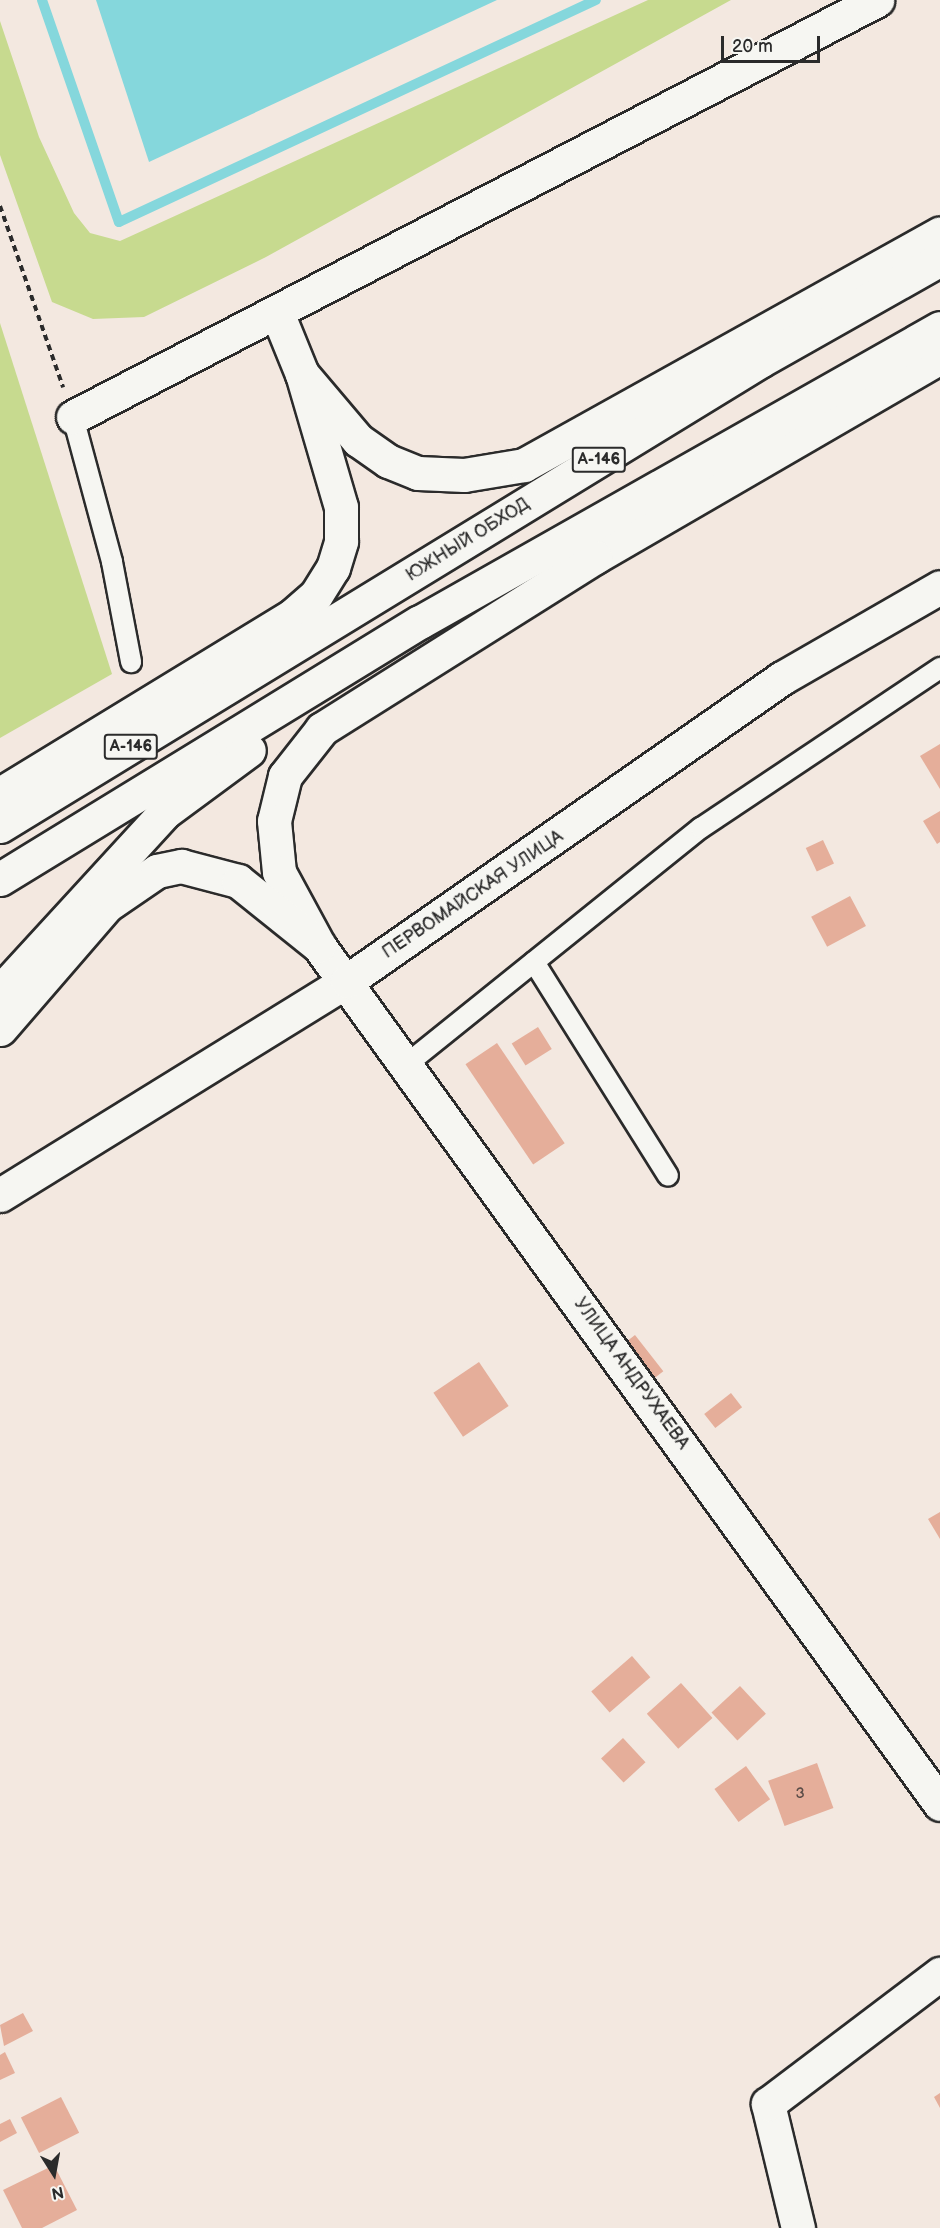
<!DOCTYPE html>
<meta charset="utf-8">
<style>
body{margin:0}
#map{position:relative;width:940px;height:2228px;overflow:hidden;background:#f3e8e0;font-family:"Balsamiq Sans",sans-serif}
div>[style]{position:absolute}
.green>*{inset:0;background:#c7da8f}
.water>*{inset:0;background:#85d7dc}
.stream>*{height:10px;margin:-5px;padding:0 5px;transform-origin:5px;border-radius:5px;background:#85d7dc}
.building>*{inset:0;background:#e5ae9a;transform-origin:0 0}
.path>*{height:4px;margin-top:-2px;transform-origin:0;background:repeating-linear-gradient(90deg,#2b2b2b 0 6px,transparent 0 10.5px)}
.roads{filter:drop-shadow(2px 0 #2b2b2b) drop-shadow(-2px 0 #2b2b2b) drop-shadow(0 2px #2b2b2b) drop-shadow(0 -2px #2b2b2b)}
.lane>*{height:20px;margin:-10px;padding:0 10px;transform-origin:10px;border-radius:10px;background:#f6f6f2}
.street>*{height:33px;margin:-16.5px;padding:0 16.5px;transform-origin:16.5px;border-radius:16.5px;background:#f6f6f2}
.highway>*{height:33px;margin:-16.5px;padding:0 16.5px;transform-origin:16.5px;border-radius:16.5px;background:#f6f6f2}
span{translate:-50% -50%;white-space:nowrap;text-align:center;line-height:1.15;-webkit-text-stroke:4.5px #f6f6f2;paint-order:stroke}
.number-label{font-size:15px;color:#5a4c47}
.number-label span{-webkit-text-stroke-width:0}
.shield-label span{padding:2px 4px;background:#f6f6f2;border:2px solid;border-radius:4px;-webkit-text-stroke-width:0}
.shield-label{font-size:16px;color:#2b2b2b;font-weight:700}
.street-label{font-size:18px;color:#2b2b2b}
.north{position:absolute;left:24px;top:2144px;width:60px;height:60px;-webkit-text-stroke:4px #f6f6f2;paint-order:stroke;rotate:169deg;font-size:16px;font-weight:700;line-height:24px;text-align:center;color:#2b2b2b}
.north::after{content:'';display:block;margin:auto;width:21px;height:27px;background:#2b2b2b;clip-path:polygon(50% 0,100% 100%,50% 72%,0 100%)}
.scale{position:absolute;left:721px;top:36px;width:99px;height:27px;box-sizing:border-box;border:3px solid #2b2b2b;border-top:0;padding-left:8px;font-size:18px;line-height:21px;white-space:nowrap;color:#2b2b2b;-webkit-text-stroke:4px #f6f6f2;paint-order:stroke}
</style>
<div id="map">
<div class="green">
<i style="clip-path:polygon(648px 0,731px 0,266px 257px,144px 317px,93px 319px,52px 302px,0 155px,0 21px,39px 137px,74px 213px,90px 233px,120px 241px)"></i>
<i style="clip-path:polygon(0 323px,112px 674px,0 738px)"></i>
</div>
<div class="water">
<i style="clip-path:polygon(96px 0,497px 0,149px 162px)"></i>
</div>
<div class="stream">
<i style="left:42px;top:0;width:235px;rotate:70.9deg"></i>
<i style="left:119px;top:222px;width:526px;rotate:-24.96deg"></i>
</div>
<div class="building">
<i style="clip-path:polygon(940px 744px,940px 789px,920px 756px)"></i>
<i style="clip-path:polygon(940px 811px,940px 842px,937px 844px,923px 821px)"></i>
<i style="left:823px;top:840px;width:26px;height:19px;rotate:65deg"></i>
<i style="left:850px;top:896px;width:34px;height:44px;rotate:62deg"></i>
<i style="left:538px;top:1027px;width:26px;height:31px;rotate:58deg"></i>
<i style="left:497px;top:1043px;width:121px;height:38px;rotate:56deg"></i>
<i style="left:635px;top:1335px;width:46px;height:16px;rotate:52deg"></i>
<i style="left:479px;top:1362px;width:53px;height:55px;rotate:56deg"></i>
<i style="left:731px;top:1393px;width:18px;height:34px;rotate:52deg"></i>
<i style="clip-path:polygon(940px 1512px,940px 1539px,928px 1519px)"></i>
<i style="left:632px;top:1656px;width:28px;height:54px;rotate:49deg"></i>
<i style="left:681px;top:1683px;width:47px;height:46px;rotate:48deg"></i>
<i style="left:740px;top:1686px;width:38px;height:39px;rotate:47deg"></i>
<i style="left:623px;top:1738px;width:33px;height:30px;rotate:47deg"></i>
<i style="left:817px;top:1763px;width:48px;height:52px;rotate:70deg"></i>
<i style="left:746px;top:1766px;width:41px;height:39px;rotate:54deg"></i>
<i style="clip-path:polygon(23px 2013px,33px 2031px,4px 2046px,0 2025px)"></i>
<i style="clip-path:polygon(5px 2052px,15px 2073px,0 2080px,0 2055px)"></i>
<i style="clip-path:polygon(940px 2093px,940px 2108px,934px 2097px)"></i>
<i style="left:61px;top:2097px;width:40px;height:45px;rotate:63deg"></i>
<i style="clip-path:polygon(10px 2119px,17px 2133px,0 2142px,0 2124px)"></i>
<i style="clip-path:polygon(54px 2165px,77px 2210px,42px 2228px,22px 2228px,3px 2190px)"></i>
</div>
<div class="path">
<i style="left:0;top:206px;width:192px;rotate:70.8deg"></i>
</div>
<div class="roads">
<div class="lane">
<i style="left:73px;top:417px;width:150px;rotate:74.9deg"></i>
<i style="left:112px;top:562px;width:102px;rotate:79.2deg"></i>
<i style="left:534px;top:962px;width:252px;rotate:57.9deg"></i>
<i style="left:407px;top:1064px;width:377px;rotate:-38.8deg"></i>
<i style="left:701px;top:828px;width:288px;rotate:-33.8deg"></i>
</div>
<div class="street">
<i style="left:940px;top:357px;width:399px;rotate:149.9deg"></i>
<i style="left:595px;top:557px;width:323px;rotate:147.8deg"></i>
<i style="left:322px;top:729px;width:60px;rotate:128.2deg"></i>
<i style="left:285px;top:776px;width:46px;rotate:103.7deg"></i>
<i style="left:274px;top:821px;width:51px;rotate:84.4deg"></i>
<i style="left:279px;top:872px;width:84px;rotate:61.6deg"></i>
<i style="left:319px;top:946px;width:1059px;rotate:54.1deg"></i>
<i style="left:73px;top:417px;width:906px;rotate:-27.41deg"></i>
<i style="left:0;top:794px;width:343px;rotate:-31.4deg"></i>
<i style="left:293px;top:615px;width:30px;rotate:-41deg"></i>
<i style="left:316px;top:595px;width:32px;rotate:-58deg"></i>
<i style="left:333px;top:568px;width:28px;rotate:-73deg"></i>
<i style="left:341px;top:541px;width:34px;rotate:-90deg"></i>
<i style="left:341px;top:507px;width:139px;rotate:-106.3deg"></i>
<i style="left:302px;top:374px;width:64px;rotate:-112.1deg"></i>
<i style="left:0;top:1195px;width:408px;rotate:-31.7deg"></i>
<i style="left:347px;top:981px;width:530px;rotate:-34.86deg"></i>
<i style="left:782px;top:678px;width:182px;rotate:-29.9deg"></i>
<i style="left:798px;top:2228px;width:128px;rotate:-103.6deg"></i>
<i style="left:768px;top:2104px;width:216px;rotate:-37.1deg"></i>
</div>
<div class="highway">
<i style="left:302px;top:374px;width:87px;rotate:49.7deg"></i>
<i style="left:358px;top:440px;width:37px;rotate:35deg"></i>
<i style="left:388px;top:461px;width:32px;rotate:22deg"></i>
<i style="left:418px;top:473px;width:46px;rotate:2.5deg"></i>
<i style="left:464px;top:475px;width:61px;rotate:-9.5deg"></i>
<i style="left:524px;top:465px;width:476px;rotate:-29.1deg"></i>
<i style="left:0;top:826px;width:891px;rotate:-31.46deg"></i>
<i style="left:760px;top:361px;width:207px;rotate:-29.5deg"></i>
<i style="left:0;top:879px;width:492px;rotate:-31.5deg"></i>
<i style="left:420px;top:622px;width:597px;rotate:-29.48deg"></i>
<i style="left:0;top:992px;width:244px;rotate:-47.5deg"></i>
<i style="left:165px;top:812px;width:104px;rotate:-36.4deg"></i>
<i style="left:0;top:1029px;width:162px;rotate:-49.2deg"></i>
<i style="left:106px;top:906px;width:62px;rotate:-34.5deg"></i>
<i style="left:157px;top:871px;width:25px;rotate:-12deg"></i>
<i style="left:181px;top:866px;width:59px;rotate:14.7deg"></i>
<i style="left:238px;top:881px;width:104px;rotate:38.7deg"></i>
</div>
</div>
<div class="number-label">
<span style="left:800px;top:1794px">3</span>
</div>
<div class="shield-label">
<span style="left:599px;top:460px">А-146</span>
<span style="left:131px;top:747px">А-146</span>
</div>
<div class="street-label">
<span style="left:468px;top:540px;rotate:-32deg">ЮЖНЫЙ ОБХОД</span>
<span style="left:473px;top:895px;rotate:-34deg">ПЕРВОМАЙСКАЯ УЛИЦА</span>
<span style="left:631px;top:1374px;rotate:54deg">УЛИЦА АНДРУХАЕВА</span>
</div>
<div class="north">N</div>
<div class="scale">20 m</div>
</div>
